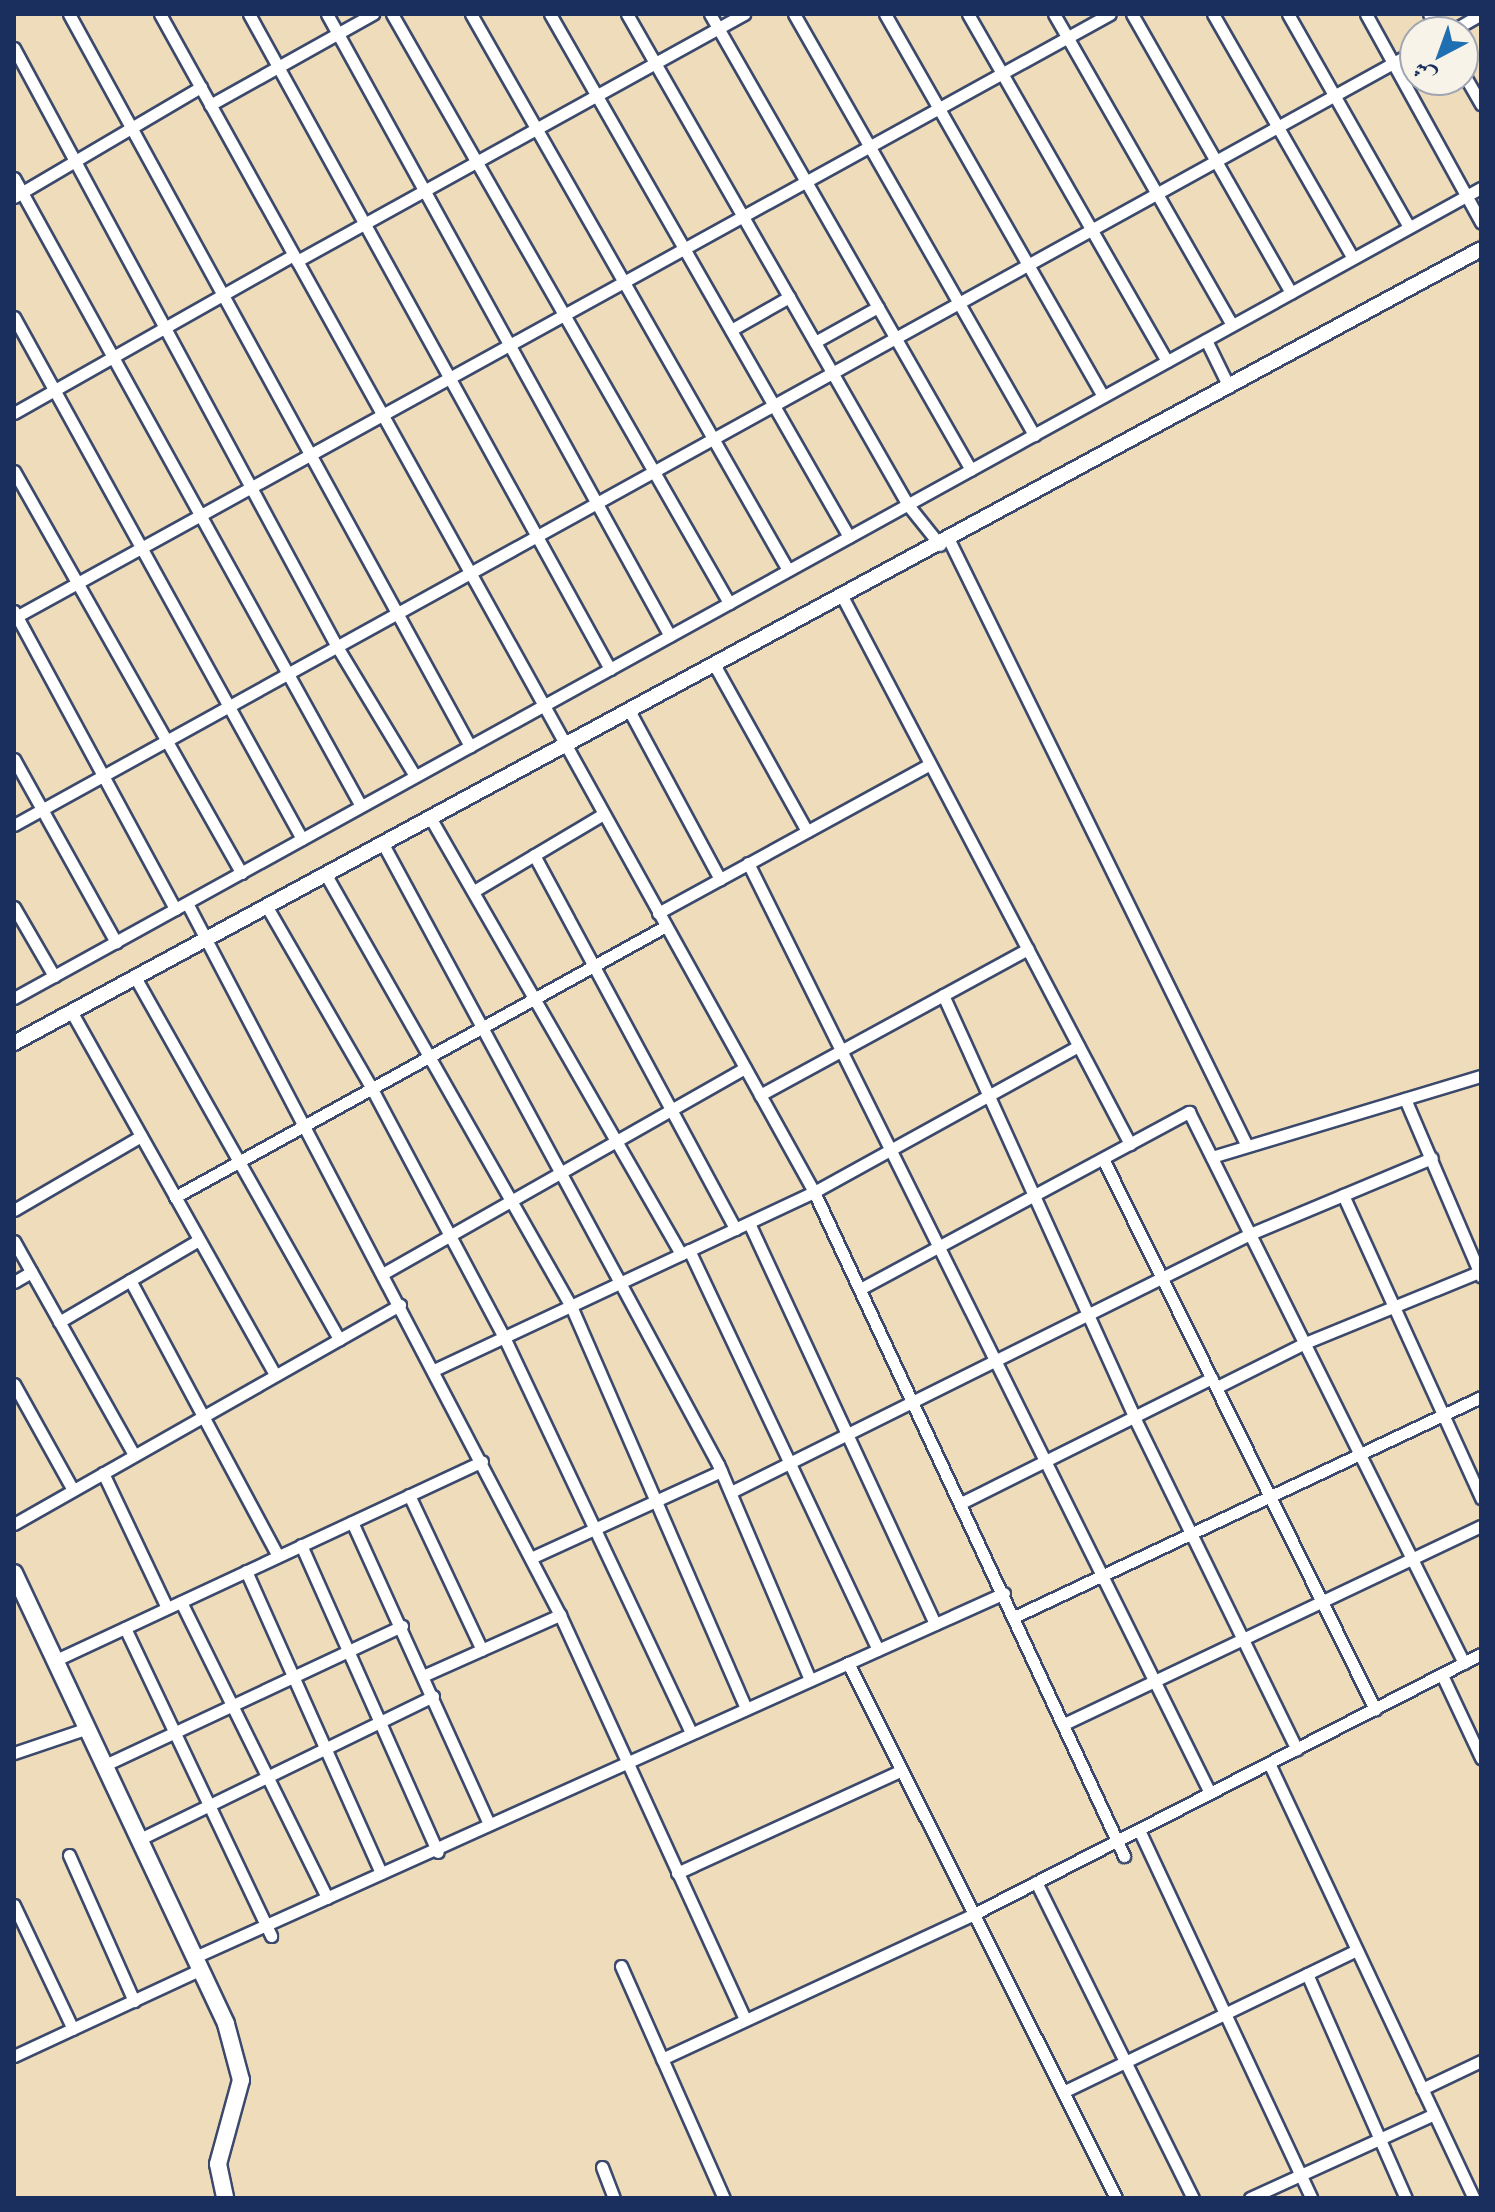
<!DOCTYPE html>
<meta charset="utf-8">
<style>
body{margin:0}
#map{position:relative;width:1495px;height:2212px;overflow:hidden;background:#eedcba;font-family:"IM FELL Double Pica",Amiri,serif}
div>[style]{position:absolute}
.roads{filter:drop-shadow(2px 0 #3b496c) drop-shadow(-2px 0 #3b496c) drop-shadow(0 2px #3b496c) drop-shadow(0 -2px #3b496c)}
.minor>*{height:11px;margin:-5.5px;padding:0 5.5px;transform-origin:5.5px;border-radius:5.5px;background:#fff}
.tertiary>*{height:14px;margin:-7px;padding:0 7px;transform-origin:7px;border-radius:7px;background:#fff}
.secondary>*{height:16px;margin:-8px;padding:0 8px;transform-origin:8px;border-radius:8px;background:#fff}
span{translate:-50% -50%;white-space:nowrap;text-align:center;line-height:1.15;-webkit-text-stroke:6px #f7f3e8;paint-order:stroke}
.frame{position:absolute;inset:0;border:16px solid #1b2f5e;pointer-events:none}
.north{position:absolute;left:1399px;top:16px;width:80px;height:80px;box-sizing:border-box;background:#f7f3e8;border:2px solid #9fa5b1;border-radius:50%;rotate:221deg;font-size:22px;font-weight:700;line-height:32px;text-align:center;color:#1b2f5e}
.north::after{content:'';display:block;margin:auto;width:28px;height:36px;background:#1f6fb2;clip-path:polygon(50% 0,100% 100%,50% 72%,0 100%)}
</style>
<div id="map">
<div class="roads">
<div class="minor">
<i style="left:69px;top:14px;width:835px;rotate:61.29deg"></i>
<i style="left:160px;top:14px;width:1347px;rotate:60.96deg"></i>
<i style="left:814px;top:1192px;width:733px;rotate:64.97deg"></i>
<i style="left:249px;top:14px;width:748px;rotate:61.14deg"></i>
<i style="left:327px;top:14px;width:710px;rotate:61.13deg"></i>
<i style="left:392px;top:14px;width:679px;rotate:60.22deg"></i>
<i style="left:471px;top:14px;width:640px;rotate:60.31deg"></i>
<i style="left:550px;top:14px;width:602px;rotate:60.24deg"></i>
<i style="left:627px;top:14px;width:566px;rotate:60.22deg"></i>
<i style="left:908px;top:505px;width:51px;rotate:51.3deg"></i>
<i style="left:710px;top:14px;width:525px;rotate:60.21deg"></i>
<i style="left:794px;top:14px;width:485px;rotate:60.3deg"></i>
<i style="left:885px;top:14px;width:440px;rotate:60.3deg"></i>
<i style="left:968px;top:14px;width:400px;rotate:60.2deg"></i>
<i style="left:1054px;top:14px;width:358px;rotate:60.2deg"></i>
<i style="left:1132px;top:14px;width:321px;rotate:60.3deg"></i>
<i style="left:1213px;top:14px;width:281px;rotate:60.2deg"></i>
<i style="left:1288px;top:14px;width:245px;rotate:60.4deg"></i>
<i style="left:1366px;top:14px;width:238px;rotate:61.1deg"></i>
<i style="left:1429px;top:14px;width:21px;rotate:59deg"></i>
<i style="left:1450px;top:32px;width:36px;rotate:-30deg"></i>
<i style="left:14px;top:48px;width:678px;rotate:61.66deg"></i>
<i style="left:336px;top:645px;width:153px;rotate:58.9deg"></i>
<i style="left:1463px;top:73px;width:36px;rotate:60deg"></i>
<i style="left:210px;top:105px;width:187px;rotate:-29.2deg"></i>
<i style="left:14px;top:178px;width:717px;rotate:61.08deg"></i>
<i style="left:14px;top:197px;width:217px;rotate:-30.5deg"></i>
<i style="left:297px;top:261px;width:511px;rotate:-28.92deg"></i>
<i style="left:14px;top:317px;width:596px;rotate:61.11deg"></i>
<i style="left:731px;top:330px;width:67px;rotate:-29.6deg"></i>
<i style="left:1206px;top:340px;width:52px;rotate:63.9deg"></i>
<i style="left:815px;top:342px;width:72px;rotate:-29.1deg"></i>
<i style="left:14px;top:413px;width:321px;rotate:-29.5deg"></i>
<i style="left:14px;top:471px;width:462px;rotate:60.5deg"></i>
<i style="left:949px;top:540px;width:675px;rotate:63.81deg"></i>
<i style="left:843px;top:598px;width:617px;rotate:62.27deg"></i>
<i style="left:14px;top:611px;width:339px;rotate:61.6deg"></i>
<i style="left:14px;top:618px;width:1251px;rotate:-28.86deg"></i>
<i style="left:715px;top:666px;width:189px;rotate:60.9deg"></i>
<i style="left:630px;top:712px;width:190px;rotate:61.7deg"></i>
<i style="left:14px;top:759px;width:210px;rotate:60.9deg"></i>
<i style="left:431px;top:819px;width:502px;rotate:60.11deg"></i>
<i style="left:14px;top:825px;width:1601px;rotate:-28.92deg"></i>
<i style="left:383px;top:844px;width:705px;rotate:61.62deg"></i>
<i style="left:718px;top:1464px;width:235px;rotate:66.9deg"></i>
<i style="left:534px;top:855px;width:425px;rotate:61.7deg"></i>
<i style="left:748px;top:863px;width:1038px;rotate:63.58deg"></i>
<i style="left:326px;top:875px;width:496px;rotate:60.4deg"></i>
<i style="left:571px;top:1306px;width:439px;rotate:66.5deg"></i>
<i style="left:474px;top:891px;width:150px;rotate:-30.8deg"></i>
<i style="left:187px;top:903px;width:804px;rotate:62.35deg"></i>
<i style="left:560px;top:1615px;width:445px;rotate:65.4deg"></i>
<i style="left:14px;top:907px;width:80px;rotate:59.9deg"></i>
<i style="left:267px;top:907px;width:210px;rotate:60deg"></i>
<i style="left:372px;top:1089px;width:281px;rotate:62deg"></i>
<i style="left:504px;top:1337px;width:438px;rotate:64.7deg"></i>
<i style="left:658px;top:913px;width:310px;rotate:-28.7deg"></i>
<i style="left:135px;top:977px;width:416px;rotate:60.6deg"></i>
<i style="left:943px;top:995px;width:463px;rotate:65.6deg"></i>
<i style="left:1134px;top:1417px;width:370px;rotate:63.9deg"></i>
<i style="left:14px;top:998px;width:1676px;rotate:-28.91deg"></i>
<i style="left:71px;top:1011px;width:417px;rotate:60.7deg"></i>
<i style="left:760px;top:1095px;width:305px;rotate:-28.6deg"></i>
<i style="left:1405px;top:1099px;width:193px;rotate:66.8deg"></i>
<i style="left:1212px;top:1157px;width:281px;rotate:-16.8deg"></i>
<i style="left:1103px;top:1159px;width:614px;rotate:63.69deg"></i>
<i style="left:1343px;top:1195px;width:333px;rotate:65.5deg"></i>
<i style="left:175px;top:1197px;width:561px;rotate:-28.9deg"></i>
<i style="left:14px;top:1210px;width:147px;rotate:-30.2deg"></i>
<i style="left:749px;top:1223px;width:442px;rotate:65.1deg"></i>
<i style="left:14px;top:1241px;width:245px;rotate:60.7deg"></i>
<i style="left:689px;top:1250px;width:442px;rotate:64.7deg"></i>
<i style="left:384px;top:1273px;width:415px;rotate:-29.6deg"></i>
<i style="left:130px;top:1280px;width:313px;rotate:61.8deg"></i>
<i style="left:14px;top:1282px;width:20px;rotate:-30deg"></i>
<i style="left:860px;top:1289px;width:374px;rotate:-28.3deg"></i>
<i style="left:1189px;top:1112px;width:616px;rotate:63.48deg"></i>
<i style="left:59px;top:1322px;width:162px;rotate:-30.4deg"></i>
<i style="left:434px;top:1370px;width:420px;rotate:-25.1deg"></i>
<i style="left:814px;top:1192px;width:302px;rotate:-28.9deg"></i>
<i style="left:14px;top:1384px;width:121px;rotate:60.9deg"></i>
<i style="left:1217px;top:1387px;width:98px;rotate:-26.6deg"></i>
<i style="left:1305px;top:1343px;width:190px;rotate:-22.2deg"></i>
<i style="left:103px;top:1473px;width:149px;rotate:64.6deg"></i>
<i style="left:731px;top:1492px;width:580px;rotate:-26.43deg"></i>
<i style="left:1250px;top:1234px;width:197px;rotate:-22.7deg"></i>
<i style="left:409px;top:1495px;width:171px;rotate:64.8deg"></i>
<i style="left:961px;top:1503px;width:280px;rotate:-26.5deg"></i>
<i style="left:352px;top:1522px;width:332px;rotate:65.6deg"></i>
<i style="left:14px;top:1524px;width:444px;rotate:-29.6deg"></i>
<i style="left:301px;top:1545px;width:336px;rotate:66deg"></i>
<i style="left:531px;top:1558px;width:209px;rotate:-24.6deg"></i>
<i style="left:246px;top:1571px;width:331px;rotate:65.9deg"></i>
<i style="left:181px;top:1602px;width:330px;rotate:63.7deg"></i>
<i style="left:1014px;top:1617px;width:516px;rotate:-25.22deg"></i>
<i style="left:125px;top:1628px;width:341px;rotate:64.6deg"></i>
<i style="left:56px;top:1660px;width:470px;rotate:-25deg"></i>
<i style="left:848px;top:1663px;width:598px;rotate:63.39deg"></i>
<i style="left:425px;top:1675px;width:148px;rotate:-24deg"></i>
<i style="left:1442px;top:1675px;width:92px;rotate:64.8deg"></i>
<i style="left:1064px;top:1724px;width:462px;rotate:-25.4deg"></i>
<i style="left:14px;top:1753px;width:78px;rotate:-18.7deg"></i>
<i style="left:1269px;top:1763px;width:481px;rotate:64.8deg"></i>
<i style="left:105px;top:1765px;width:328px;rotate:-25.1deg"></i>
<i style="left:1139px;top:1830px;width:406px;rotate:64.9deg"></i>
<i style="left:140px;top:1839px;width:326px;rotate:-26deg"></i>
<i style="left:69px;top:1855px;width:160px;rotate:66deg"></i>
<i style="left:677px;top:1873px;width:247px;rotate:-24.6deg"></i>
<i style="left:1036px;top:1882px;width:353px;rotate:63.6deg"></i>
<i style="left:14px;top:1905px;width:137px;rotate:64.6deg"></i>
<i style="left:195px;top:1957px;width:887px;rotate:-24.22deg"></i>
<i style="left:621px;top:1966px;width:254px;rotate:66.1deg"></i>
<i style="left:1307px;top:1974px;width:245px;rotate:66.2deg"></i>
<i style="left:14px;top:2056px;width:206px;rotate:-24.9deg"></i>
<i style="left:662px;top:2059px;width:344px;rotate:-24.9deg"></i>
<i style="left:974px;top:1914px;width:570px;rotate:-27.15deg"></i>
<i style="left:1422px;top:2089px;width:65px;rotate:-25.4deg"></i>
<i style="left:1063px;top:2092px;width:326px;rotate:-25.8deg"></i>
<i style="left:602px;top:2167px;width:33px;rotate:69deg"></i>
<i style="left:1250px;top:2198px;width:202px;rotate:-24.5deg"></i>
</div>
<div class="tertiary">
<i style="left:14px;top:1043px;width:1668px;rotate:-28.42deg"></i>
</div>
<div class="secondary">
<i style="left:14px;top:1573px;width:498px;rotate:64.8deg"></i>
<i style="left:226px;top:2024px;width:58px;rotate:75deg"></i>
<i style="left:241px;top:2080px;width:87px;rotate:105.3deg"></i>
<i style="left:218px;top:2164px;width:35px;rotate:78deg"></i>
</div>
</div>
<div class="frame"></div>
<div class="north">ش</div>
</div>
